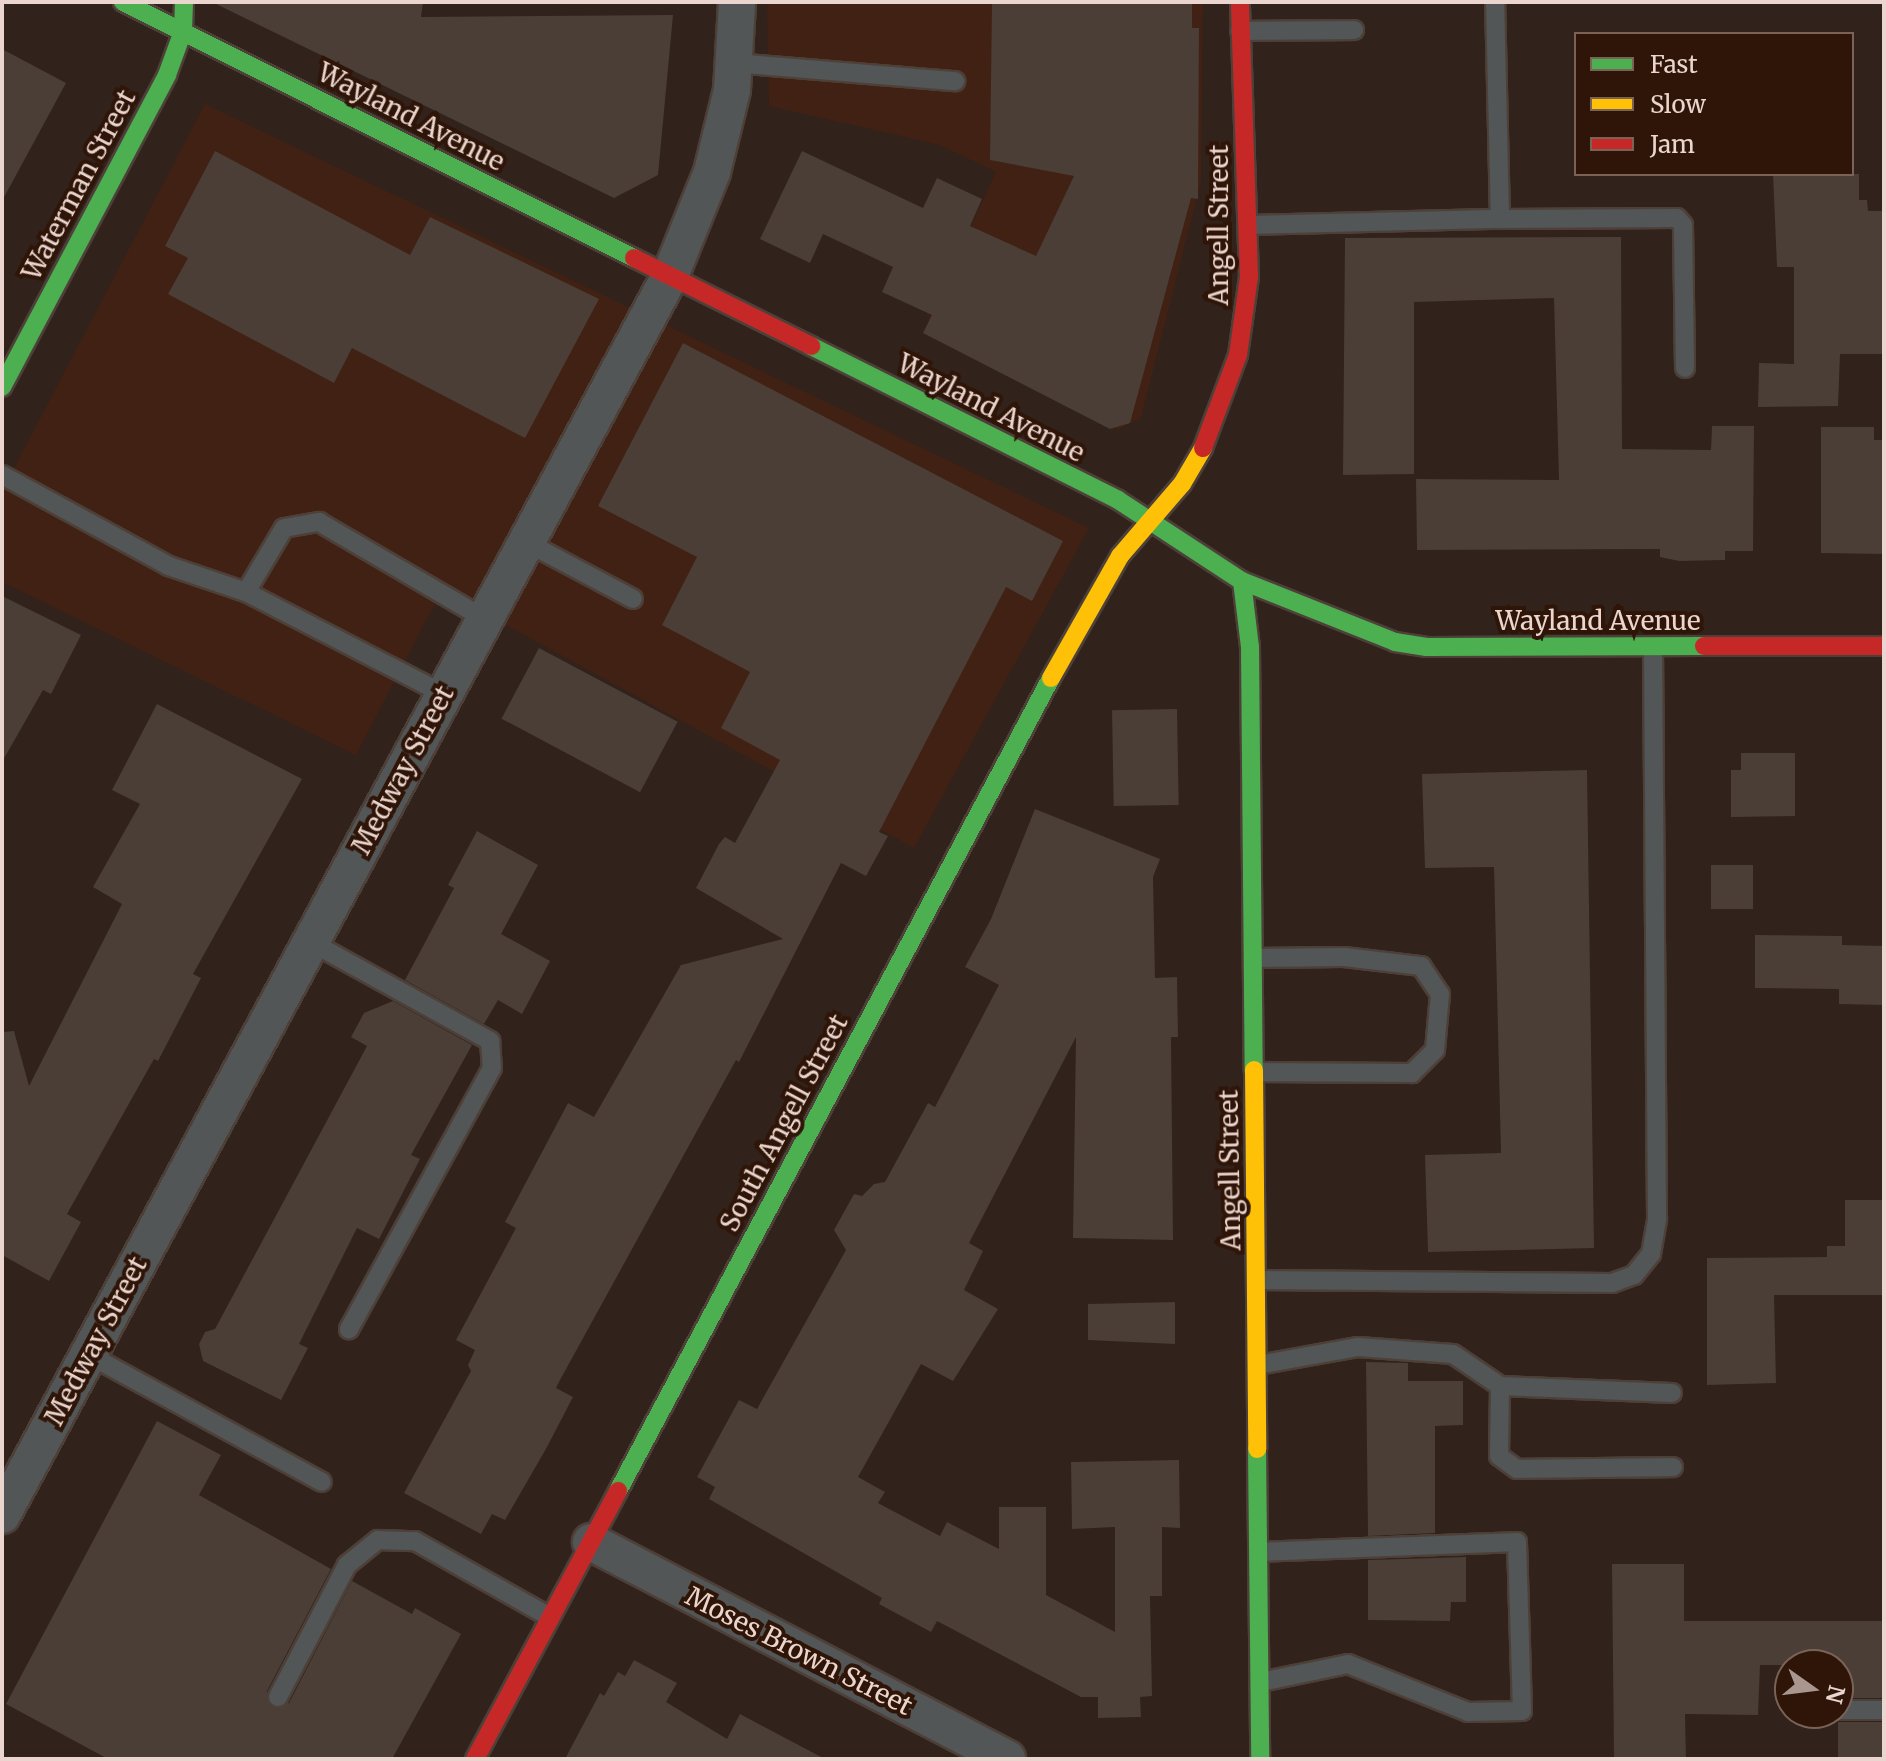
<!DOCTYPE html>
<style>
body{margin:0}
#map{position:relative;width:1886px;height:1761px;overflow:hidden;background:#31221b;font-family:Merriweather,serif}
div>[style]{position:absolute}
.built>*{inset:0;background:#412113}
.building>*{inset:0;background:#4a3e36;transform-origin:0 0}
.roads{filter:drop-shadow(2px 0 #4d4039) drop-shadow(-2px 0 #4d4039) drop-shadow(0 2px #4d4039) drop-shadow(0 -2px #4d4039)}
.lane>*{height:18px;margin:-9px;padding:0 9px;transform-origin:9px;border-radius:9px;background:#535656}
.street>*{height:36px;margin:-18px;padding:0 18px;transform-origin:18px;border-radius:18px;background:#535656}
.fast>*{height:18px;margin:-9px;padding:0 9px;transform-origin:9px;border-radius:9px;background:#4caf50}
.slow>*{height:18px;margin:-9px;padding:0 9px;transform-origin:9px;border-radius:9px;background:#ffc107}
.jam>*{height:18px;margin:-9px;padding:0 9px;transform-origin:9px;border-radius:9px;background:#c62828}
span{translate:-50% -50%;white-space:nowrap;text-align:center;line-height:1.15;-webkit-text-stroke:8px #2f1408;paint-order:stroke}
.street-label{font-size:26px;color:#ead6ce}
.frame{position:absolute;inset:0;border:4px solid #ead6ce;pointer-events:none}
.legend{position:absolute;left:1574px;top:32px;width:280px;height:144px;box-sizing:border-box;background:#2f1408;border:2px solid #7a6257;margin:0;padding:10px 14px;list-style:none;font-size:24px;color:#ead6ce}
.legend li{display:flex;align-items:center;gap:16px;height:40px}
.legend b{width:40px;border:2px solid #7a6257}
.north{position:absolute;left:1774px;top:1649px;width:80px;height:80px;box-sizing:border-box;background:#2f1408;border:2px solid #7a6257;border-radius:50%;rotate:104deg;font-size:22px;font-weight:700;line-height:32px;text-align:center;color:#ead6ce}
.north::after{content:'';display:block;margin:auto;width:28px;height:36px;background:#a9978f;clip-path:polygon(50% 0,100% 100%,50% 72%,0 100%)}
</style>
<div id="map">
<div class="built">
<i style="clip-path:polygon(767px 2px,1203px 2px,1201px 181px,1141px 418px,1118px 430px,928px 320px,996px 172px,940px 145px,769px 106px)"></i>
<i style="clip-path:polygon(205px 104px,1089px 528px,914px 848px,442px 590px,356px 755px,2px 582px,2px 491px)"></i>
</div>
<div class="building">
<i style="clip-path:polygon(212px 2px,423px 2px,421px 17px,673px 15px,658px 175px,614px 198px)"></i>
<i style="clip-path:polygon(992px 2px,1192px 2px,1192px 28px,1199px 28px,1198px 199px,1191px 198px,1130px 423px,1110px 429px,923px 333px,932px 315px,882px 292px,893px 267px,823px 234px,810px 263px,760px 239px,802px 151px,923px 208px,937px 178px,982px 199px,970px 226px,1036px 256px,1074px 176px,990px 160px)"></i>
<i style="clip-path:polygon(2px 49px,66px 83px,2px 201px)"></i>
<i style="clip-path:polygon(215px 151px,410px 255px,430px 217px,599px 299px,525px 438px,352px 348px,334px 383px,168px 294px,188px 258px,165px 246px)"></i>
<i style="clip-path:polygon(1773px 174px,1859px 174px,1859px 200px,1867px 200px,1868px 211px,1882px 211px,1882px 354px,1840px 354px,1838px 406px,1758px 407px,1759px 363px,1794px 364px,1794px 267px,1777px 267px)"></i>
<i style="clip-path:polygon(1621px 237px,1622px 449px,1711px 450px,1712px 426px,1754px 426px,1753px 551px,1725px 551px,1725px 560px,1679px 561px,1660px 557px,1660px 549px,1417px 550px,1416px 479px,1559px 480px,1554px 298px,1414px 302px,1414px 474px,1343px 475px,1345px 238px)"></i>
<i style="clip-path:polygon(683px 343px,1063px 541px,1032px 601px,1006px 587px,879px 832px,888px 836px,866px 876px,841px 863px,739px 1062px,736px 1060px,560px 1380px,556px 1388px,573px 1397px,547px 1447px,505px 1520px,492px 1514px,481px 1534px,404px 1493px,471px 1371px,468px 1365px,475px 1350px,456px 1340px,516px 1228px,505px 1222px,568px 1103px,594px 1117px,681px 965px,783px 939px,696px 888px,719px 844px,725px 837px,735px 843px,780px 760px,721px 728px,750px 672px,662px 625px,697px 557px,598px 506px)"></i>
<i style="clip-path:polygon(1821px 427px,1874px 427px,1874px 440px,1884px 440px,1884px 554px,1821px 553px)"></i>
<i style="clip-path:polygon(2px 596px,81px 635px,51px 694px,43px 690px,2px 762px)"></i>
<i style="left:539px;top:648px;width:157px;height:80px;rotate:28deg"></i>
<i style="clip-path:polygon(157px 704px,302px 779px,193px 974px,201px 978px,158px 1061px,154px 1059px,67px 1214px,81px 1222px,49px 1281px,2px 1255px,2px 1032px,14px 1031px,29px 1086px,122px 904px,93px 887px,140px 804px,112px 790px)"></i>
<i style="left:1177px;top:709px;width:96px;height:65px;rotate:89deg"></i>
<i style="clip-path:polygon(1741px 753px,1795px 753px,1795px 816px,1731px 817px,1731px 770px,1741px 770px)"></i>
<i style="clip-path:polygon(1587px 770px,1594px 1248px,1428px 1252px,1425px 1155px,1501px 1153px,1494px 867px,1425px 868px,1422px 774px)"></i>
<i style="clip-path:polygon(1035px 809px,1160px 859px,1153px 877px,1155px 978px,1177px 977px,1178px 1037px,1171px 1037px,1173px 1240px,1073px 1238px,1076px 1037px,969px 1243px,983px 1251px,964px 1290px,998px 1309px,953px 1381px,921px 1364px,858px 1477px,885px 1492px,878px 1503px,940px 1536px,947px 1522px,999px 1549px,999px 1507px,1046px 1507px,1046px 1595px,1115px 1632px,1115px 1527px,1072px 1529px,1071px 1462px,1179px 1460px,1180px 1528px,1162px 1527px,1162px 1596px,1150px 1596px,1152px 1696px,1140px 1697px,1141px 1717px,1098px 1718px,1098px 1697px,1081px 1697px,937px 1621px,931px 1632px,879px 1604px,882px 1598px,709px 1499px,715px 1487px,697px 1477px,739px 1400px,757px 1409px,846px 1250px,834px 1230px,854px 1194px,862px 1196px,874px 1184px,885px 1182px,928px 1103px,935px 1107px,999px 985px,965px 967px,991px 919px)"></i>
<i style="clip-path:polygon(477px 831px,538px 865px,501px 934px,550px 961px,522px 1014px,498px 1000px,484px 1024px,405px 980px,454px 888px,448px 885px)"></i>
<i style="left:1711px;top:865px;width:42px;height:44px"></i>
<i style="clip-path:polygon(1755px 935px,1842px 936px,1842px 945px,1884px 946px,1884px 1005px,1839px 1004px,1839px 989px,1755px 988px)"></i>
<i style="clip-path:polygon(393px 1001px,472px 1045px,411px 1155px,420px 1159px,379px 1239px,357px 1228px,299px 1344px,308px 1348px,281px 1400px,203px 1361px,199px 1344px,205px 1332px,215px 1329px,367px 1046px,351px 1037px,364px 1013px)"></i>
<i style="clip-path:polygon(1845px 1200px,1884px 1200px,1884px 1295px,1774px 1295px,1776px 1383px,1707px 1385px,1707px 1258px,1827px 1257px,1827px 1246px,1845px 1246px)"></i>
<i style="clip-path:polygon(1175px 1302px,1175px 1344px,1088px 1340px,1088px 1304px)"></i>
<i style="clip-path:polygon(1366px 1362px,1408px 1363px,1408px 1381px,1463px 1381px,1463px 1425px,1435px 1426px,1435px 1533px,1368px 1536px)"></i>
<i style="clip-path:polygon(157px 1421px,221px 1455px,199px 1495px,331px 1569px,267px 1691px,272px 1707px,289px 1703px,352px 1581px,412px 1614px,415px 1608px,461px 1634px,392px 1759px,108px 1759px,6px 1704px)"></i>
<i style="clip-path:polygon(1466px 1557px,1466px 1602px,1451px 1602px,1450px 1621px,1368px 1620px,1368px 1560px)"></i>
<i style="clip-path:polygon(1612px 1564px,1684px 1564px,1684px 1621px,1884px 1621px,1884px 1698px,1838px 1698px,1838px 1665px,1760px 1665px,1758px 1715px,1685px 1714px,1686px 1759px,1614px 1759px)"></i>
<i style="clip-path:polygon(634px 1660px,677px 1683px,666px 1702px,727px 1739px,740px 1714px,825px 1759px,565px 1759px,600px 1693px,604px 1696px,618px 1672px,625px 1676px)"></i>
<i style="left:1838px;top:1722px;width:46px;height:37px"></i>
</div>
<div class="roads">
<div class="lane">
<i style="left:1240px;top:31px;width:114px;rotate:-0.5deg"></i>
<i style="left:734px;top:63px;width:222px;rotate:4.7deg"></i>
<i style="left:1500px;top:219px;width:177px;rotate:-0.3deg"></i>
<i style="left:1677px;top:218px;width:9px;rotate:49deg"></i>
<i style="left:1683px;top:225px;width:143px;rotate:89.2deg"></i>
<i style="left:1248px;top:225px;width:252px;rotate:-1.4deg"></i>
<i style="left:1500px;top:219px;width:217px;rotate:-91.3deg"></i>
<i style="left:2px;top:475px;width:190px;rotate:28.6deg"></i>
<i style="left:169px;top:566px;width:81px;rotate:18.7deg"></i>
<i style="left:246px;top:592px;width:223px;rotate:27.3deg"></i>
<i style="left:526px;top:542px;width:121px;rotate:28deg"></i>
<i style="left:246px;top:592px;width:74px;rotate:-59.3deg"></i>
<i style="left:284px;top:528px;width:36px;rotate:-10deg"></i>
<i style="left:319px;top:522px;width:192px;rotate:30.3deg"></i>
<i style="left:311px;top:942px;width:205px;rotate:28.9deg"></i>
<i style="left:490px;top:1041px;width:27px;rotate:86deg"></i>
<i style="left:492px;top:1068px;width:298px;rotate:118.7deg"></i>
<i style="left:1253px;top:958px;width:91px;rotate:-0.6deg"></i>
<i style="left:1344px;top:957px;width:78px;rotate:6.7deg"></i>
<i style="left:1421px;top:966px;width:34px;rotate:56deg"></i>
<i style="left:1440px;top:994px;width:56px;rotate:95.1deg"></i>
<i style="left:1435px;top:1050px;width:33px;rotate:135deg"></i>
<i style="left:1412px;top:1073px;width:157px;rotate:-179.6deg"></i>
<i style="left:1257px;top:1280px;width:355px;rotate:0.5deg"></i>
<i style="left:1612px;top:1283px;width:23px;rotate:-20deg"></i>
<i style="left:1634px;top:1275px;width:27px;rotate:-51deg"></i>
<i style="left:1651px;top:1254px;width:36px;rotate:-80deg"></i>
<i style="left:1657px;top:1219px;width:572px;rotate:-90.4deg"></i>
<i style="left:89px;top:1355px;width:265px;rotate:28.6deg"></i>
<i style="left:1258px;top:1365px;width:102px;rotate:-10.2deg"></i>
<i style="left:1358px;top:1347px;width:95px;rotate:4.2deg"></i>
<i style="left:1453px;top:1354px;width:57px;rotate:34.2deg"></i>
<i style="left:1500px;top:1386px;width:172px;rotate:2.3deg"></i>
<i style="left:1500px;top:1386px;width:70px;rotate:90.8deg"></i>
<i style="left:1499px;top:1456px;width:22px;rotate:36deg"></i>
<i style="left:1517px;top:1469px;width:156px;rotate:-0.7deg"></i>
<i style="left:1259px;top:1552px;width:258px;rotate:-2.2deg"></i>
<i style="left:1517px;top:1542px;width:169px;rotate:88.3deg"></i>
<i style="left:1522px;top:1711px;width:54px;rotate:178.9deg"></i>
<i style="left:1468px;top:1712px;width:129px;rotate:-158.2deg"></i>
<i style="left:1348px;top:1664px;width:90px;rotate:168.4deg"></i>
<i style="left:278px;top:1697px;width:149px;rotate:-62.4deg"></i>
<i style="left:347px;top:1565px;width:40px;rotate:-39deg"></i>
<i style="left:378px;top:1540px;width:37px;rotate:2deg"></i>
<i style="left:415px;top:1541px;width:155px;rotate:29.4deg"></i>
<i style="left:1838px;top:1710px;width:46px"></i>
</div>
<div class="street">
<i style="left:2px;top:1515px;width:1408px;rotate:-61.67deg"></i>
<i style="left:670px;top:276px;width:112px;rotate:-68deg"></i>
<i style="left:712px;top:172px;width:84px;rotate:-76.3deg"></i>
<i style="left:732px;top:90px;width:88px;rotate:-86.7deg"></i>
<i style="left:591px;top:1542px;width:469px;rotate:27.5deg"></i>
</div>
<div class="fast">
<i style="left:123px;top:2px;width:572px;rotate:26.61deg"></i>
<i style="left:811px;top:346px;width:343px;rotate:26.6deg"></i>
<i style="left:1118px;top:500px;width:148px;rotate:33.2deg"></i>
<i style="left:1242px;top:581px;width:165px;rotate:21.7deg"></i>
<i style="left:1395px;top:642px;width:32px;rotate:9deg"></i>
<i style="left:1427px;top:647px;width:277px;rotate:-0.2deg"></i>
<i style="left:2px;top:387px;width:353px;rotate:-62.1deg"></i>
<i style="left:167px;top:75px;width:47px;rotate:-70deg"></i>
<i style="left:183px;top:31px;width:29px;rotate:-88deg"></i>
<i style="left:1242px;top:581px;width:66px;rotate:83.1deg"></i>
<i style="left:1250px;top:647px;width:423px;rotate:89.5deg"></i>
<i style="left:1257px;top:1449px;width:310px;rotate:89.4deg"></i>
<i style="left:618px;top:1491px;width:921px;rotate:-61.96deg"></i>
</div>
<div class="slow">
<i style="left:1051px;top:678px;width:140px;rotate:-60.5deg"></i>
<i style="left:1120px;top:556px;width:95px;rotate:-49.3deg"></i>
<i style="left:1182px;top:484px;width:42px;rotate:-59.7deg"></i>
<i style="left:1254px;top:1070px;width:379px;rotate:89.5deg"></i>
</div>
<div class="jam">
<i style="left:634px;top:258px;width:198px;rotate:26.4deg"></i>
<i style="left:1203px;top:448px;width:99px;rotate:-69.4deg"></i>
<i style="left:1238px;top:355px;width:79px;rotate:-82deg"></i>
<i style="left:1249px;top:277px;width:275px;rotate:-91.9deg"></i>
<i style="left:1704px;top:646px;width:180px"></i>
<i style="left:475px;top:1759px;width:304px;rotate:-61.9deg"></i>
</div>
</div>
<div class="street-label">
<span style="left:411px;top:117px;rotate:27deg">Wayland Avenue</span>
<span style="left:79px;top:185px;rotate:-62deg">Waterman Street</span>
<span style="left:1219px;top:225px;rotate:-90deg">Angell Street</span>
<span style="left:991px;top:408px;rotate:27deg">Wayland Avenue</span>
<span style="left:1598px;top:621px">Wayland Avenue</span>
<span style="left:403px;top:770px;rotate:-62deg">Medway Street</span>
<span style="left:784px;top:1123px;rotate:-62deg">South Angell Street</span>
<span style="left:1230px;top:1170px;rotate:-91deg">Angell Street</span>
<span style="left:96px;top:1341px;rotate:-62deg">Medway Street</span>
<span style="left:799px;top:1651px;rotate:27deg">Moses Brown Street</span>
</div>
<div class="frame"></div>
<ul class="legend">
<li><b style="height:10px;background:#4caf50"></b>Fast</li>
<li><b style="height:10px;background:#ffc107"></b>Slow</li>
<li><b style="height:10px;background:#c62828"></b>Jam</li>
</ul>
<div class="north">N</div>
</div>
